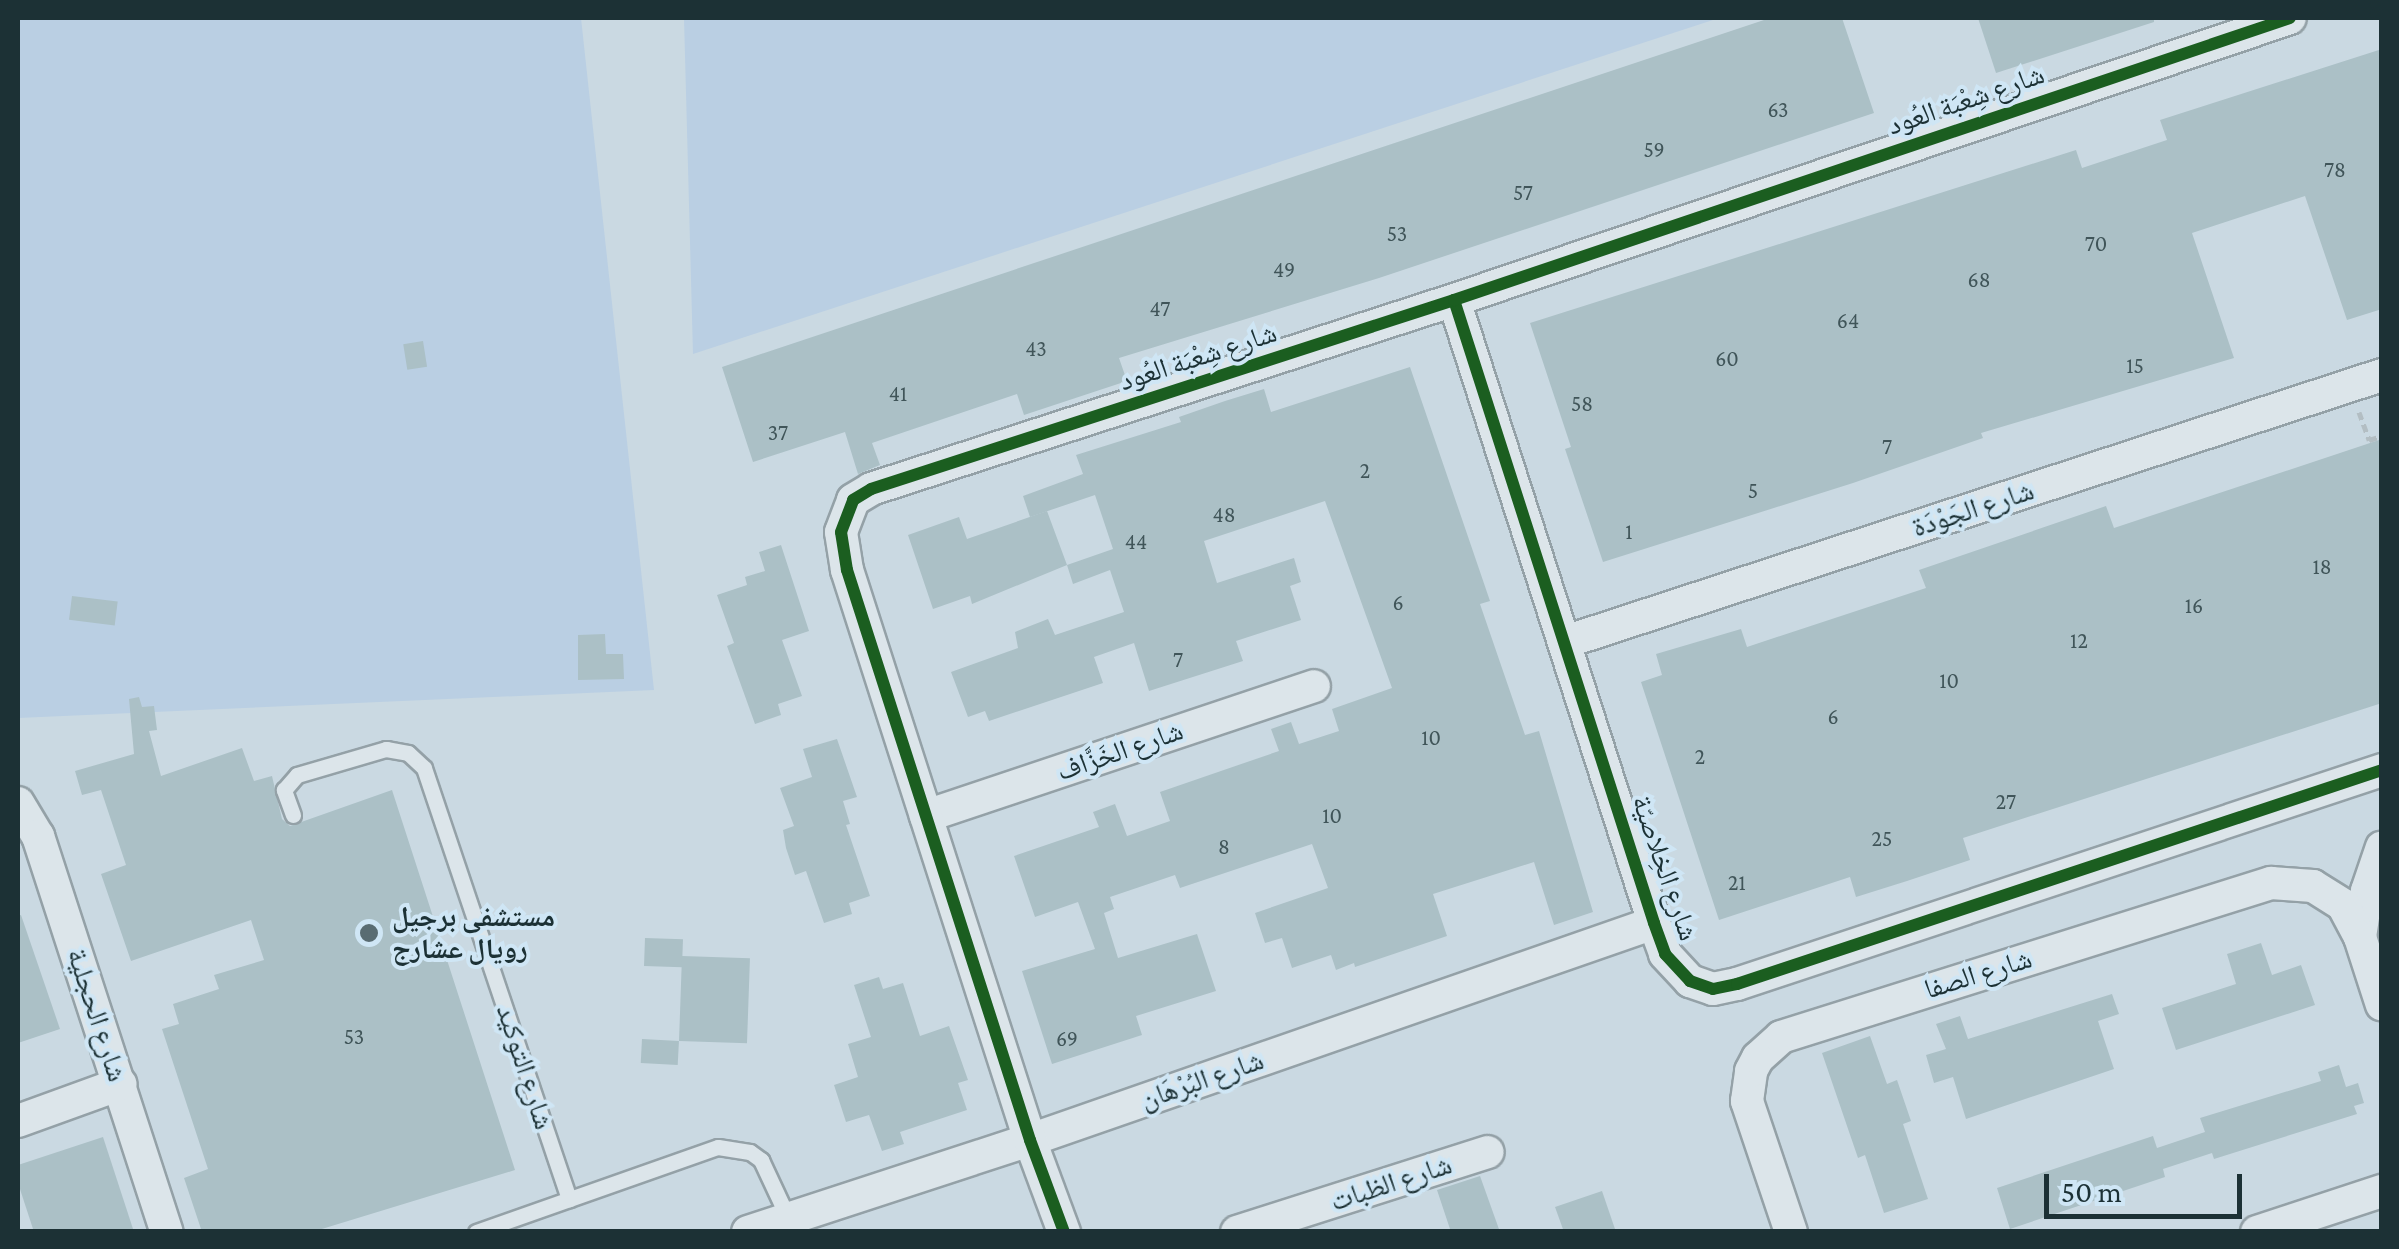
<!DOCTYPE html>
<meta charset="utf-8">
<style>
body{margin:0}
#map{position:relative;width:2399px;height:1249px;overflow:hidden;background:#cad9e2;font-family:"Crimson Pro","Noto Naskh Arabic",serif}
div>[style]{position:absolute}
.farmland>*{inset:0;background:#bacfe3}
.building>*{inset:0;background:#abc0c6;transform-origin:0 0}
.path>*{height:5px;margin-top:-2.5px;transform-origin:0;background:repeating-linear-gradient(90deg,#b3bec3 0 8px,transparent 0 13px)}
.roads{filter:drop-shadow(2px 0 #94a1a7) drop-shadow(-2px 0 #94a1a7) drop-shadow(0 2px #94a1a7) drop-shadow(0 -2px #94a1a7)}
.service>*{height:15px;margin:-7.5px;padding:0 7.5px;transform-origin:7.5px;border-radius:7.5px;background:#dce5ea}
.minor>*{height:32px;margin:-16px;padding:0 16px;transform-origin:16px;border-radius:16px;background:#dce5ea}
.cycleway>*{height:12px;margin:-6px;padding:0 6px;transform-origin:6px;border-radius:6px;background:#1b5e20}
.dots>*{width:28px;height:28px;translate:-50% -50%;box-sizing:border-box;border:5px solid #cfe6f5;border-radius:50%}
span{translate:-50% -50%;white-space:nowrap;text-align:center;line-height:1.15;-webkit-text-stroke:8px #cfe6f5;paint-order:stroke}
.number-label{font-size:22px;color:#405559}
.number-label span{-webkit-text-stroke-width:0}
.street-label{font-size:28px;color:#1c3135}
.poi-label{font-size:28px;color:#1c3135;font-weight:700}
.left{translate:0 -50%;text-align:left}
.frame{position:absolute;inset:0;border:20px solid #1c3135;pointer-events:none}
.scale{position:absolute;left:2044px;top:1174px;width:198px;height:45px;box-sizing:border-box;border:5px solid #1c3135;border-top:0;padding-left:12px;font-size:30px;line-height:35px;white-space:nowrap;color:#1c3135;-webkit-text-stroke:8px #cfe6f5;paint-order:stroke}
</style>
<div id="map">
<div class="farmland">
<i style="clip-path:polygon(18px 18px,581px 18px,654px 690px,18px 718px)"></i>
<i style="clip-path:polygon(684px 18px,1719px 18px,693px 354px)"></i>
</div>
<div class="building">
<i style="clip-path:polygon(1770px 18px,1842px 18px,1874px 113px,1379px 278px,1119px 358px,1127px 381px,1024px 415px,1017px 394px,872px 443px,880px 465px,858px 474px,845px 432px,753px 462px,722px 367px)"></i>
<i style="clip-path:polygon(1978px 18px,2154px 18px,2154px 22px,1996px 73px)"></i>
<i style="clip-path:polygon(2382px 49px,2382px 309px,2347px 320px,2305px 196px,2192px 233px,2234px 358px,1981px 433px,1983px 438px,1853px 483px,1603px 562px,1565px 449px,1571px 447px,1530px 323px,2076px 150px,2082px 168px,2167px 140px,2160px 120px)"></i>
<i style="left:423px;top:341px;width:26px;height:20px;rotate:81deg"></i>
<i style="clip-path:polygon(1410px 367px,1490px 601px,1480px 604px,1525px 735px,1539px 731px,1593px 912px,1554px 925px,1534px 862px,1433px 894px,1447px 936px,1355px 967px,1354px 963px,1336px 970px,1331px 955px,1292px 968px,1282px 938px,1265px 943px,1255px 913px,1328px 888px,1312px 844px,1180px 888px,1175px 875px,1110px 897px,1114px 909px,1104px 913px,1118px 958px,1197px 934px,1216px 991px,1136px 1016px,1142px 1035px,1052px 1064px,1022px 971px,1095px 949px,1078px 902px,1035px 917px,1014px 856px,1099px 827px,1093px 812px,1115px 804px,1127px 836px,1170px 821px,1160px 792px,1279px 751px,1271px 729px,1291px 722px,1299px 744px,1339px 731px,1332px 709px,1392px 688px,1325px 501px,1204px 541px,1217px 583px,1294px 558px,1301px 582px,1290px 586px,1301px 620px,1236px 641px,1243px 661px,1149px 691px,1134px 643px,1094px 657px,1103px 683px,989px 721px,985px 711px,968px 717px,951px 672px,1018px 648px,1015px 632px,1048px 619px,1055px 635px,1124px 612px,1110px 570px,1073px 584px,1067px 565px,1113px 549px,1095px 495px,1030px 517px,1023px 496px,1083px 474px,1076px 455px,1181px 422px,1179px 417px,1225px 401px,1264px 389px,1271px 412px)"></i>
<i style="clip-path:polygon(2382px 439px,2382px 703px,1963px 838px,1970px 860px,1907px 881px,1856px 897px,1850px 877px,1719px 920px,1641px 682px,1662px 675px,1656px 654px,1741px 629px,1747px 647px,1926px 588px,1919px 570px,2106px 506px,2114px 528px)"></i>
<i style="clip-path:polygon(1047px 511px,1067px 565px,972px 604px,970px 596px,933px 609px,908px 535px,959px 517px,967px 539px)"></i>
<i style="clip-path:polygon(781px 545px,809px 631px,782px 640px,802px 696px,778px 704px,781px 715px,755px 724px,727px 646px,734px 643px,717px 595px,747px 585px,745px 577px,765px 571px,759px 552px)"></i>
<i style="left:72px;top:596px;width:46px;height:24px;rotate:7deg"></i>
<i style="clip-path:polygon(605px 634px,606px 654px,623px 654px,624px 679px,578px 680px,578px 635px)"></i>
<i style="clip-path:polygon(139px 697px,142px 707px,154px 706px,157px 730px,149px 731px,161px 776px,242px 748px,254px 781px,272px 776px,282px 819px,290px 826px,392px 790px,515px 1170px,312px 1232px,202px 1232px,184px 1178px,208px 1169px,162px 1029px,179px 1024px,173px 1004px,219px 989px,214px 975px,264px 960px,251px 920px,131px 961px,101px 874px,126px 865px,101px 790px,82px 795px,75px 771px,134px 754px,129px 699px)"></i>
<i style="clip-path:polygon(837px 739px,857px 797px,843px 801px,850px 824px,846px 825px,870px 896px,849px 903px,852px 914px,824px 923px,806px 871px,795px 875px,786px 848px,783px 830px,794px 826px,780px 788px,812px 777px,803px 749px)"></i>
<i style="clip-path:polygon(21px 915px,60px 1029px,18px 1043px,18px 916px)"></i>
<i style="left:645px;top:938px;width:38px;height:28px;rotate:2deg"></i>
<i style="clip-path:polygon(2261px 943px,2272px 975px,2301px 965px,2315px 1005px,2176px 1050px,2162px 1008px,2236px 984px,2227px 954px)"></i>
<i style="left:682px;top:956px;width:68px;height:85px;rotate:2deg"></i>
<i style="clip-path:polygon(879px 977px,883px 989px,903px 983px,920px 1036px,949px 1026px,968px 1080px,958px 1083px,967px 1110px,900px 1132px,904px 1144px,882px 1151px,869px 1115px,846px 1122px,834px 1085px,858px 1077px,848px 1044px,871px 1037px,854px 985px)"></i>
<i style="clip-path:polygon(2112px 994px,2119px 1014px,2098px 1021px,2114px 1069px,1966px 1119px,1953px 1077px,1934px 1083px,1926px 1055px,1946px 1049px,1936px 1024px,1960px 1016px,1968px 1039px)"></i>
<i style="clip-path:polygon(1870px 1036px,1887px 1084px,1897px 1080px,1911px 1121px,1903px 1124px,1928px 1199px,1884px 1213px,1865px 1155px,1858px 1158px,1822px 1053px)"></i>
<i style="left:642px;top:1039px;width:37px;height:24px;rotate:3deg"></i>
<i style="clip-path:polygon(2339px 1065px,2346px 1087px,2358px 1083px,2364px 1103px,2354px 1106px,2357px 1114px,2214px 1159px,2212px 1153px,2163px 1169px,2165px 1177px,2010px 1229px,1997px 1188px,2153px 1136px,2157px 1148px,2205px 1132px,2200px 1118px,2321px 1081px,2318px 1072px)"></i>
<i style="clip-path:polygon(103px 1137px,134px 1232px,34px 1232px,18px 1183px,18px 1165px)"></i>
<i style="clip-path:polygon(1480px 1176px,1500px 1232px,1451px 1232px,1437px 1190px)"></i>
<i style="clip-path:polygon(1602px 1191px,1616px 1232px,1564px 1232px,1555px 1207px)"></i>
</div>
<div class="path">
<i style="left:2359px;top:412px;width:30px;rotate:70deg"></i>
<i style="left:2369px;top:440px;width:14px;rotate:-17deg"></i>
</div>
<div class="roads">
<div class="service">
<i style="left:293px;top:815px;width:27px;rotate:-110deg"></i>
<i style="left:284px;top:790px;width:20px;rotate:-49deg"></i>
<i style="left:297px;top:775px;width:93px;rotate:-16.3deg"></i>
<i style="left:386px;top:749px;width:22px;rotate:10deg"></i>
<i style="left:408px;top:753px;width:22px;rotate:43deg"></i>
<i style="left:424px;top:768px;width:455px;rotate:71.4deg"></i>
<i style="left:476px;top:1232px;width:256px;rotate:-19.4deg"></i>
<i style="left:718px;top:1147px;width:32px;rotate:9deg"></i>
<i style="left:750px;top:1152px;width:14px;rotate:36deg"></i>
<i style="left:761px;top:1160px;width:64px;rotate:65deg"></i>
</div>
<div class="minor">
<i style="left:1454px;top:300px;width:654px;rotate:72.2deg"></i>
<i style="left:1654px;top:923px;width:33px;rotate:70deg"></i>
<i style="left:1665px;top:954px;width:37px;rotate:47deg"></i>
<i style="left:1690px;top:981px;width:24px;rotate:19deg"></i>
<i style="left:1713px;top:989px;width:25px;rotate:-12deg"></i>
<i style="left:1737px;top:984px;width:680px;rotate:-18.35deg"></i>
<i style="left:1565px;top:642px;width:860px;rotate:-18.1deg"></i>
<i style="left:18px;top:803px;width:39px;rotate:59deg"></i>
<i style="left:38px;top:836px;width:416px;rotate:72deg"></i>
<i style="left:926px;top:816px;width:409px;rotate:-18.5deg"></i>
<i style="left:2360px;top:937px;width:47px;rotate:-81.3deg"></i>
<i style="left:2367px;top:891px;width:46px;rotate:-71.2deg"></i>
<i style="left:18px;top:1121px;width:109px;rotate:-19.9deg"></i>
<i style="left:748px;top:1232px;width:297px;rotate:-18.1deg"></i>
<i style="left:1030px;top:1140px;width:661px;rotate:-19.18deg"></i>
<i style="left:1064px;top:1232px;width:98px;rotate:-110.3deg"></i>
<i style="left:1030px;top:1140px;width:599px;rotate:-107.8deg"></i>
<i style="left:847px;top:570px;width:38px;rotate:-99deg"></i>
<i style="left:841px;top:532px;width:34px;rotate:-69deg"></i>
<i style="left:853px;top:500px;width:21px;rotate:-31deg"></i>
<i style="left:871px;top:489px;width:613px;rotate:-17.96deg"></i>
<i style="left:1454px;top:300px;width:882px;rotate:-18.64deg"></i>
<i style="left:1237px;top:1232px;width:263px;rotate:-17.7deg"></i>
<i style="left:1791px;top:1232px;width:138px;rotate:-108.6deg"></i>
<i style="left:1747px;top:1101px;width:30px;rotate:-82deg"></i>
<i style="left:1751px;top:1071px;width:15px;rotate:-62deg"></i>
<i style="left:1758px;top:1058px;width:31px;rotate:-42deg"></i>
<i style="left:1781px;top:1037px;width:514px;rotate:-17.45deg"></i>
<i style="left:2271px;top:883px;width:42px;rotate:4.1deg"></i>
<i style="left:2313px;top:886px;width:36px;rotate:32deg"></i>
<i style="left:2343px;top:905px;width:36px;rotate:62deg"></i>
<i style="left:2360px;top:937px;width:71px;rotate:72.1deg"></i>
<i style="left:2257px;top:1232px;width:132px;rotate:-18.2deg"></i>
</div>
</div>
<div class="cycleway">
<i style="left:1454px;top:300px;width:654px;rotate:72.2deg"></i>
<i style="left:1654px;top:923px;width:33px;rotate:70deg"></i>
<i style="left:1665px;top:954px;width:37px;rotate:47deg"></i>
<i style="left:1690px;top:981px;width:24px;rotate:19deg"></i>
<i style="left:1713px;top:989px;width:25px;rotate:-12deg"></i>
<i style="left:1737px;top:984px;width:680px;rotate:-18.35deg"></i>
<i style="left:1064px;top:1232px;width:98px;rotate:-110.3deg"></i>
<i style="left:1030px;top:1140px;width:599px;rotate:-107.8deg"></i>
<i style="left:847px;top:570px;width:38px;rotate:-99deg"></i>
<i style="left:841px;top:532px;width:34px;rotate:-69deg"></i>
<i style="left:853px;top:500px;width:21px;rotate:-31deg"></i>
<i style="left:871px;top:489px;width:613px;rotate:-17.96deg"></i>
<i style="left:1454px;top:300px;width:882px;rotate:-18.64deg"></i>
</div>
<div class="dots">
<i style="left:369px;top:933px;background:#596c72"></i>
</div>
<div class="number-label">
<span style="left:1778px;top:110px">63</span>
<span style="left:1654px;top:150px">59</span>
<span style="left:2335px;top:170px">78</span>
<span style="left:1523px;top:193px">57</span>
<span style="left:1397px;top:234px">53</span>
<span style="left:2096px;top:244px">70</span>
<span style="left:1284px;top:270px">49</span>
<span style="left:1979px;top:280px">68</span>
<span style="left:1160px;top:309px">47</span>
<span style="left:1848px;top:321px">64</span>
<span style="left:1036px;top:349px">43</span>
<span style="left:1727px;top:359px">60</span>
<span style="left:2135px;top:366px">15</span>
<span style="left:898px;top:394px">41</span>
<span style="left:1582px;top:404px">58</span>
<span style="left:778px;top:433px">37</span>
<span style="left:1887px;top:447px">7</span>
<span style="left:1365px;top:471px">2</span>
<span style="left:1753px;top:491px">5</span>
<span style="left:1224px;top:515px">48</span>
<span style="left:1629px;top:532px">1</span>
<span style="left:1136px;top:542px">44</span>
<span style="left:2322px;top:567px">18</span>
<span style="left:1398px;top:603px">6</span>
<span style="left:2194px;top:606px">16</span>
<span style="left:2079px;top:641px">12</span>
<span style="left:1178px;top:660px">7</span>
<span style="left:1949px;top:681px">10</span>
<span style="left:1833px;top:717px">6</span>
<span style="left:1431px;top:738px">10</span>
<span style="left:1700px;top:757px">2</span>
<span style="left:2006px;top:802px">27</span>
<span style="left:1332px;top:816px">10</span>
<span style="left:1882px;top:839px">25</span>
<span style="left:1224px;top:847px">8</span>
<span style="left:1737px;top:883px">21</span>
<span style="left:354px;top:1037px">53</span>
<span style="left:1067px;top:1039px">69</span>
</div>
<div class="street-label">
<span style="left:1966px;top:100px;rotate:-19deg">شارع شِعْبَة العُود</span>
<span style="left:1198px;top:357px;rotate:-18deg">شارع شِعْبَة العُود</span>
<span style="left:1973px;top:509px;rotate:-18deg">شارع الجَوْدَة</span>
<span style="left:1120px;top:751px;rotate:-19deg">شارع الخَزَّاف</span>
<span style="left:1665px;top:868px;rotate:71deg">شارع الخِلاصيّة</span>
<span style="left:1978px;top:974px;rotate:-17deg">شارع الصفا</span>
<span style="left:97px;top:1015px;rotate:72deg">شارع الحجلية</span>
<span style="left:525px;top:1067px;rotate:72deg">شارع التوكيد</span>
<span style="left:1202px;top:1080px;rotate:-19deg">شارع البُرْهَان</span>
<span style="left:1391px;top:1183px;rotate:-18deg">شارع الظبات</span>
</div>
<div class="poi-label">
<span class="left" style="left:392px;top:933px">مستشفى برجيل<br>رويال عشارج</span>
</div>
<div class="frame"></div>
<div class="scale">50 m</div>
</div>
